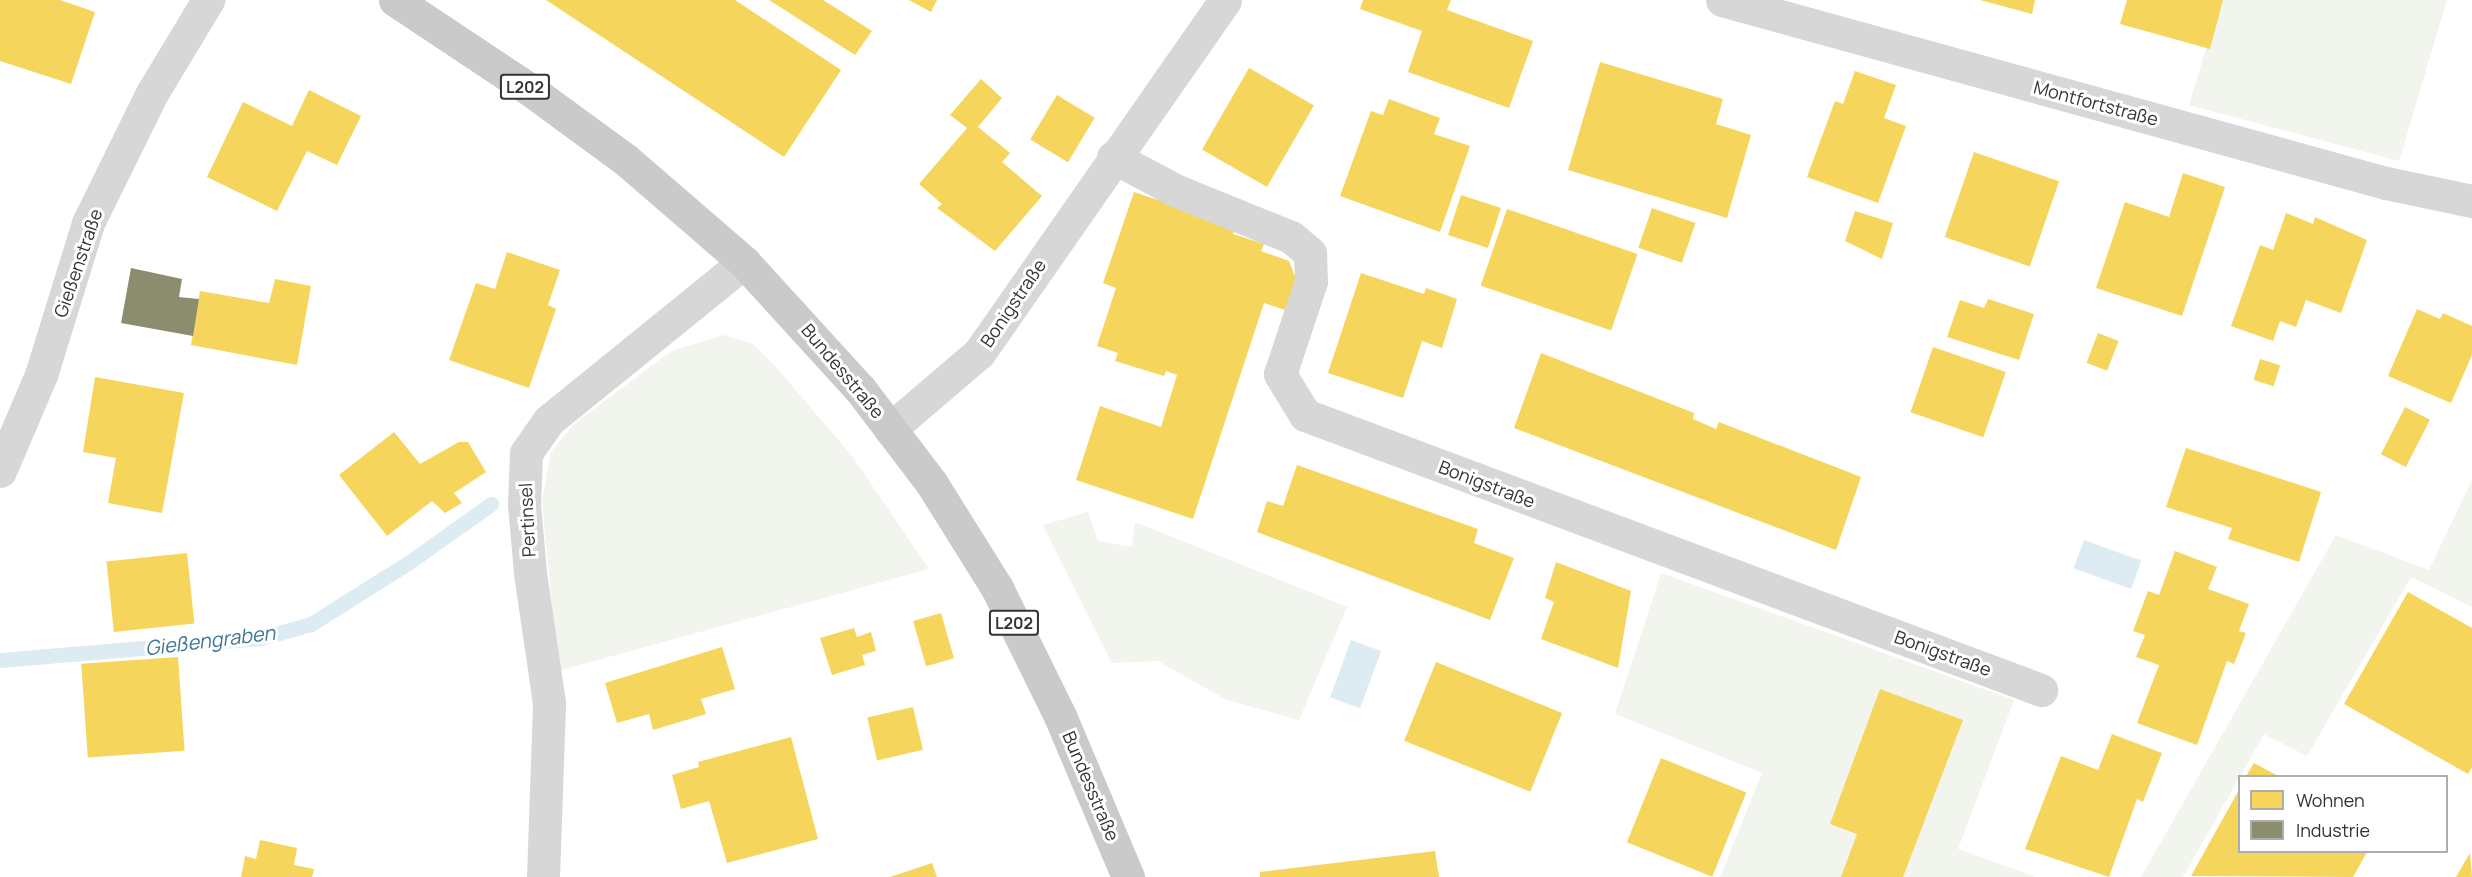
<!DOCTYPE html>
<meta charset="utf-8">
<style>
body{margin:0}
#map{position:relative;width:2472px;height:877px;overflow:hidden;background:#fff;font-family:Manrope,sans-serif}
div>[style]{position:absolute}
.green>*{inset:0;background:#f1f5ed}
.water>*{inset:0;background:#ddebf3;transform-origin:0 0}
.homes>*{inset:0;background:#f6d55c;transform-origin:0 0}
.industry>*{inset:0;background:#8c8c6e}
.stream>*{height:15px;margin:-7.5px;padding:0 7.5px;transform-origin:7.5px;border-radius:7.5px;background:#ddebf3}
.minor>*{height:33px;margin:-16.5px;padding:0 16.5px;transform-origin:16.5px;border-radius:16.5px;background:#d7d7d7}
.primary>*{height:33px;margin:-16.5px;padding:0 16.5px;transform-origin:16.5px;border-radius:16.5px;background:#cacaca}
span{translate:-50% -50%;white-space:nowrap;text-align:center;line-height:1.15;-webkit-text-stroke:6px #fff;paint-order:stroke}
.shield-label span{padding:2px 4px;background:#fff;border:2px solid;border-radius:4px;-webkit-text-stroke-width:0}
.shield-label{font-size:16px;color:#333;font-weight:700}
.street-label{font-size:18px;color:#333}
.water-label{font-size:20px;color:#3f7597;font-style:italic}
.legend{position:absolute;left:2238px;top:775px;width:210px;height:78px;box-sizing:border-box;background:#fff;border:2px solid #adadad;margin:0;padding:8px 10px;list-style:none;font-size:18px;color:#333}
.legend li{display:flex;align-items:center;gap:12px;height:30px}
.legend b{width:30px;border:2px solid #adadad}
</style>
<div id="map">
<div class="green">
<i style="clip-path:polygon(2221px 0,2447px 0,2399px 161px,2189px 105px)"></i>
<i style="clip-path:polygon(724px 335px,753px 344px,777px 368px,852px 456px,929px 569px,558px 671px,542px 501px,551px 452px,574px 424px,671px 351px)"></i>
<i style="clip-path:polygon(2472px 480px,2472px 607px,2411px 577px,2307px 756px,2264px 734px,2183px 877px,2141px 877px,2336px 535px,2429px 570px)"></i>
<i style="clip-path:polygon(1088px 512px,1098px 541px,1132px 547px,1135px 522px,1347px 607px,1299px 720px,1227px 700px,1158px 661px,1112px 663px,1043px 525px)"></i>
<i style="clip-path:polygon(1661px 573px,2014px 700px,1958px 849px,2036px 877px,1720px 877px,1762px 773px,1615px 714px)"></i>
</div>
<div class="water">
<i style="left:2084px;top:540px;width:61px;height:30px;rotate:20deg"></i>
<i style="left:1351px;top:640px;width:32px;height:61px;rotate:20deg"></i>
</div>
<div class="homes">
<i style="clip-path:polygon(0 0,60px 0,95px 12px,71px 84px,0 61px)"></i>
<i style="clip-path:polygon(546px 0,735px 0,841px 70px,784px 157px)"></i>
<i style="clip-path:polygon(769px 0,823px 0,872px 31px,855px 55px)"></i>
<i style="clip-path:polygon(909px 0,937px 0,931px 12px)"></i>
<i style="clip-path:polygon(1363px 0,1451px 0,1447px 10px,1533px 41px,1509px 108px,1408px 72px,1422px 31px,1360px 9px)"></i>
<i style="clip-path:polygon(1980px 0,2035px 0,2032px 14px)"></i>
<i style="clip-path:polygon(2127px 0,2223px 0,2210px 49px,2120px 24px)"></i>
<i style="clip-path:polygon(1600px 62px,1723px 99px,1716px 124px,1751px 135px,1727px 218px,1568px 170px)"></i>
<i style="left:1249px;top:68px;width:75px;height:94px;rotate:30deg"></i>
<i style="clip-path:polygon(1855px 71px,1896px 85px,1884px 118px,1906px 126px,1878px 203px,1807px 177px,1835px 101px,1843px 104px)"></i>
<i style="clip-path:polygon(981px 79px,1002px 98px,978px 127px,1010px 153px,1002px 162px,1042px 196px,995px 251px,937px 208px,942px 204px,919px 184px,967px 128px,950px 115px)"></i>
<i style="clip-path:polygon(309px 90px,361px 116px,337px 165px,307px 151px,277px 211px,207px 177px,243px 102px,292px 126px)"></i>
<i style="left:1057px;top:95px;width:44px;height:52px;rotate:31deg"></i>
<i style="clip-path:polygon(1389px 99px,1440px 118px,1434px 134px,1470px 146px,1440px 232px,1340px 196px,1371px 111px,1383px 115px)"></i>
<i style="left:1974px;top:152px;width:90px;height:90px;rotate:19deg"></i>
<i style="clip-path:polygon(2183px 173px,2225px 187px,2182px 316px,2096px 288px,2125px 202px,2169px 217px)"></i>
<i style="clip-path:polygon(1134px 192px,1236px 226px,1233px 234px,1264px 244px,1261px 251px,1289px 261px,1296px 279px,1285px 310px,1264px 303px,1193px 519px,1076px 480px,1100px 406px,1161px 427px,1177px 375px,1166px 371px,1164px 376px,1115px 361px,1118px 353px,1097px 346px,1116px 288px,1103px 283px)"></i>
<i style="left:1461px;top:195px;width:42px;height:42px;rotate:18deg"></i>
<i style="left:1652px;top:208px;width:46px;height:42px;rotate:19deg"></i>
<i style="left:1507px;top:209px;width:138px;height:81px;rotate:19deg"></i>
<i style="clip-path:polygon(1855px 211px,1893px 223px,1882px 259px,1845px 241px)"></i>
<i style="clip-path:polygon(2286px 213px,2313px 224px,2315px 217px,2367px 240px,2341px 313px,2306px 300px,2296px 327px,2280px 321px,2273px 341px,2231px 326px,2260px 245px,2273px 250px)"></i>
<i style="clip-path:polygon(507px 252px,560px 270px,548px 305px,556px 309px,529px 388px,449px 360px,476px 283px,495px 289px)"></i>
<i style="clip-path:polygon(1361px 273px,1424px 294px,1426px 288px,1457px 299px,1442px 348px,1422px 341px,1403px 398px,1328px 373px)"></i>
<i style="clip-path:polygon(275px 279px,311px 286px,297px 365px,191px 345px,200px 291px,269px 303px)"></i>
<i style="clip-path:polygon(1988px 299px,2034px 314px,2019px 360px,1947px 337px,1960px 300px,1984px 308px)"></i>
<i style="clip-path:polygon(2417px 309px,2440px 319px,2443px 313px,2472px 326px,2472px 355px,2451px 403px,2388px 376px)"></i>
<i style="left:2098px;top:333px;width:22px;height:32px;rotate:21deg"></i>
<i style="left:1933px;top:347px;width:77px;height:69px;rotate:19deg"></i>
<i style="clip-path:polygon(1541px 353px,1694px 413px,1693px 419px,1716px 429px,1719px 422px,1861px 477px,1836px 550px,1514px 428px)"></i>
<i style="left:2260px;top:359px;width:21px;height:22px;rotate:17deg"></i>
<i style="clip-path:polygon(95px 377px,184px 393px,162px 513px,108px 503px,116px 458px,83px 452px)"></i>
<i style="left:2405px;top:407px;width:28px;height:53px;rotate:27deg"></i>
<i style="clip-path:polygon(394px 432px,420px 464px,459px 442px,468px 442px,486px 472px,454px 493px,462px 503px,445px 513px,432px 501px,387px 536px,339px 475px)"></i>
<i style="clip-path:polygon(2186px 448px,2321px 492px,2299px 562px,2228px 539px,2232px 528px,2166px 507px)"></i>
<i style="clip-path:polygon(1297px 465px,1478px 529px,1474px 543px,1514px 558px,1490px 620px,1257px 532px,1267px 501px,1283px 506px)"></i>
<i style="clip-path:polygon(2175px 551px,2217px 567px,2208px 589px,2249px 604px,2239px 631px,2246px 633px,2234px 664px,2227px 661px,2197px 745px,2137px 723px,2159px 665px,2136px 657px,2145px 635px,2133px 631px,2148px 591px,2159px 595px)"></i>
<i style="left:187px;top:553px;width:71px;height:81px;rotate:84deg"></i>
<i style="clip-path:polygon(1556px 562px,1631px 591px,1618px 668px,1541px 639px,1554px 602px,1545px 598px)"></i>
<i style="clip-path:polygon(2408px 592px,2472px 628px,2472px 767px,2468px 774px,2344px 704px)"></i>
<i style="left:941px;top:613px;width:47px;height:29px;rotate:74deg"></i>
<i style="clip-path:polygon(854px 628px,857px 637px,871px 632px,876px 651px,862px 655px,865px 665px,832px 675px,820px 638px)"></i>
<i style="clip-path:polygon(722px 647px,735px 689px,701px 699px,706px 714px,653px 730px,649px 714px,617px 723px,605px 683px)"></i>
<i style="left:178px;top:657px;width:94px;height:97px;rotate:86deg"></i>
<i style="left:1436px;top:662px;width:136px;height:85px;rotate:22deg"></i>
<i style="clip-path:polygon(1880px 689px,1963px 720px,1903px 877px,1841px 877px,1857px 834px,1830px 824px)"></i>
<i style="left:913px;top:707px;width:44px;height:47px;rotate:77deg"></i>
<i style="clip-path:polygon(2112px 734px,2162px 753px,2143px 802px,2137px 799px,2109px 877px,2025px 849px,2061px 756px,2098px 770px)"></i>
<i style="clip-path:polygon(791px 737px,818px 839px,727px 863px,709px 801px,681px 809px,672px 775px,699px 767px,698px 762px)"></i>
<i style="left:1661px;top:758px;width:92px;height:91px;rotate:22deg"></i>
<i style="clip-path:polygon(2254px 763px,2278px 776px,2246px 776px)"></i>
<i style="clip-path:polygon(2240px 788px,2240px 852px,2367px 852px,2353px 877px,2191px 876px)"></i>
<i style="clip-path:polygon(260px 840px,297px 848px,294px 865px,314px 869px,312px 877px,241px 877px,245px 856px,256px 859px)"></i>
<i style="clip-path:polygon(1435px 851px,1439px 877px,1260px 877px,1260px 872px)"></i>
<i style="clip-path:polygon(2470px 853px,2472px 877px,2456px 877px)"></i>
<i style="clip-path:polygon(932px 863px,937px 877px,890px 877px)"></i>
</div>
<div class="industry">
<i style="clip-path:polygon(131px 268px,182px 279px,179px 297px,199px 299px,193px 336px,121px 323px)"></i>
</div>
<div class="stream">
<i style="left:0;top:660px;width:262px;rotate:-4.8deg"></i>
<i style="left:261px;top:638px;width:52px;rotate:-15.6deg"></i>
<i style="left:311px;top:624px;width:115px;rotate:-32.2deg"></i>
<i style="left:408px;top:563px;width:102px;rotate:-35.4deg"></i>
</div>
<div class="minor">
<i style="left:1722px;top:0;width:689px;rotate:15.41deg"></i>
<i style="left:2386px;top:183px;width:88px;rotate:11.8deg"></i>
<i style="left:1113px;top:157px;width:70px;rotate:28deg"></i>
<i style="left:1175px;top:190px;width:125px;rotate:22.1deg"></i>
<i style="left:1291px;top:237px;width:25px;rotate:40deg"></i>
<i style="left:1310px;top:253px;width:28px;rotate:88deg"></i>
<i style="left:1311px;top:281px;width:98px;rotate:108.4deg"></i>
<i style="left:1280px;top:374px;width:48px;rotate:58.6deg"></i>
<i style="left:1305px;top:415px;width:786px;rotate:20.49deg"></i>
<i style="left:890px;top:429px;width:117px;rotate:-40.5deg"></i>
<i style="left:979px;top:353px;width:430px;rotate:-55.1deg"></i>
<i style="left:0;top:471px;width:104px;rotate:-66.9deg"></i>
<i style="left:41px;top:375px;width:159px;rotate:-72.8deg"></i>
<i style="left:88px;top:223px;width:145px;rotate:-63.8deg"></i>
<i style="left:152px;top:93px;width:109px;rotate:-58.9deg"></i>
<i style="left:543px;top:877px;width:174px;rotate:-88deg"></i>
<i style="left:549px;top:703px;width:132px;rotate:-98.3deg"></i>
<i style="left:530px;top:572px;width:67px;rotate:-95.1deg"></i>
<i style="left:524px;top:505px;width:52px;rotate:-87.8deg"></i>
<i style="left:526px;top:453px;width:39px;rotate:-55deg"></i>
<i style="left:548px;top:421px;width:252px;rotate:-39deg"></i>
</div>
<div class="primary">
<i style="left:395px;top:0;width:161px;rotate:33.6deg"></i>
<i style="left:529px;top:89px;width:120px;rotate:36.2deg"></i>
<i style="left:626px;top:160px;width:156px;rotate:40.8deg"></i>
<i style="left:744px;top:262px;width:172px;rotate:47.6deg"></i>
<i style="left:860px;top:389px;width:119px;rotate:52.8deg"></i>
<i style="left:932px;top:484px;width:123px;rotate:58deg"></i>
<i style="left:997px;top:588px;width:143px;rotate:63.8deg"></i>
<i style="left:1060px;top:716px;width:175px;rotate:67.1deg"></i>
</div>
<div class="shield-label">
<span style="left:525px;top:87px">L202</span>
<span style="left:1014px;top:623px">L202</span>
</div>
<div class="street-label">
<span style="left:2096px;top:103px;rotate:15deg">Montfortstraße</span>
<span style="left:78px;top:263px;rotate:-71deg">Gießenstraße</span>
<span style="left:1013px;top:303px;rotate:-56deg">Bonigstraße</span>
<span style="left:843px;top:371px;rotate:50deg">Bundesstraße</span>
<span style="left:1487px;top:484px;rotate:21deg">Bonigstraße</span>
<span style="left:527px;top:520px;rotate:-93deg">Pertinsel</span>
<span style="left:1943px;top:653px;rotate:20deg">Bonigstraße</span>
<span style="left:1091px;top:786px;rotate:67deg">Bundesstraße</span>
</div>
<div class="water-label">
<span style="left:210px;top:640px;rotate:-7deg">Gießengraben</span>
</div>
<ul class="legend">
<li><b style="height:16px;background:#f6d55c"></b>Wohnen</li>
<li><b style="height:16px;background:#8c8c6e"></b>Industrie</li>
</ul>
</div>
